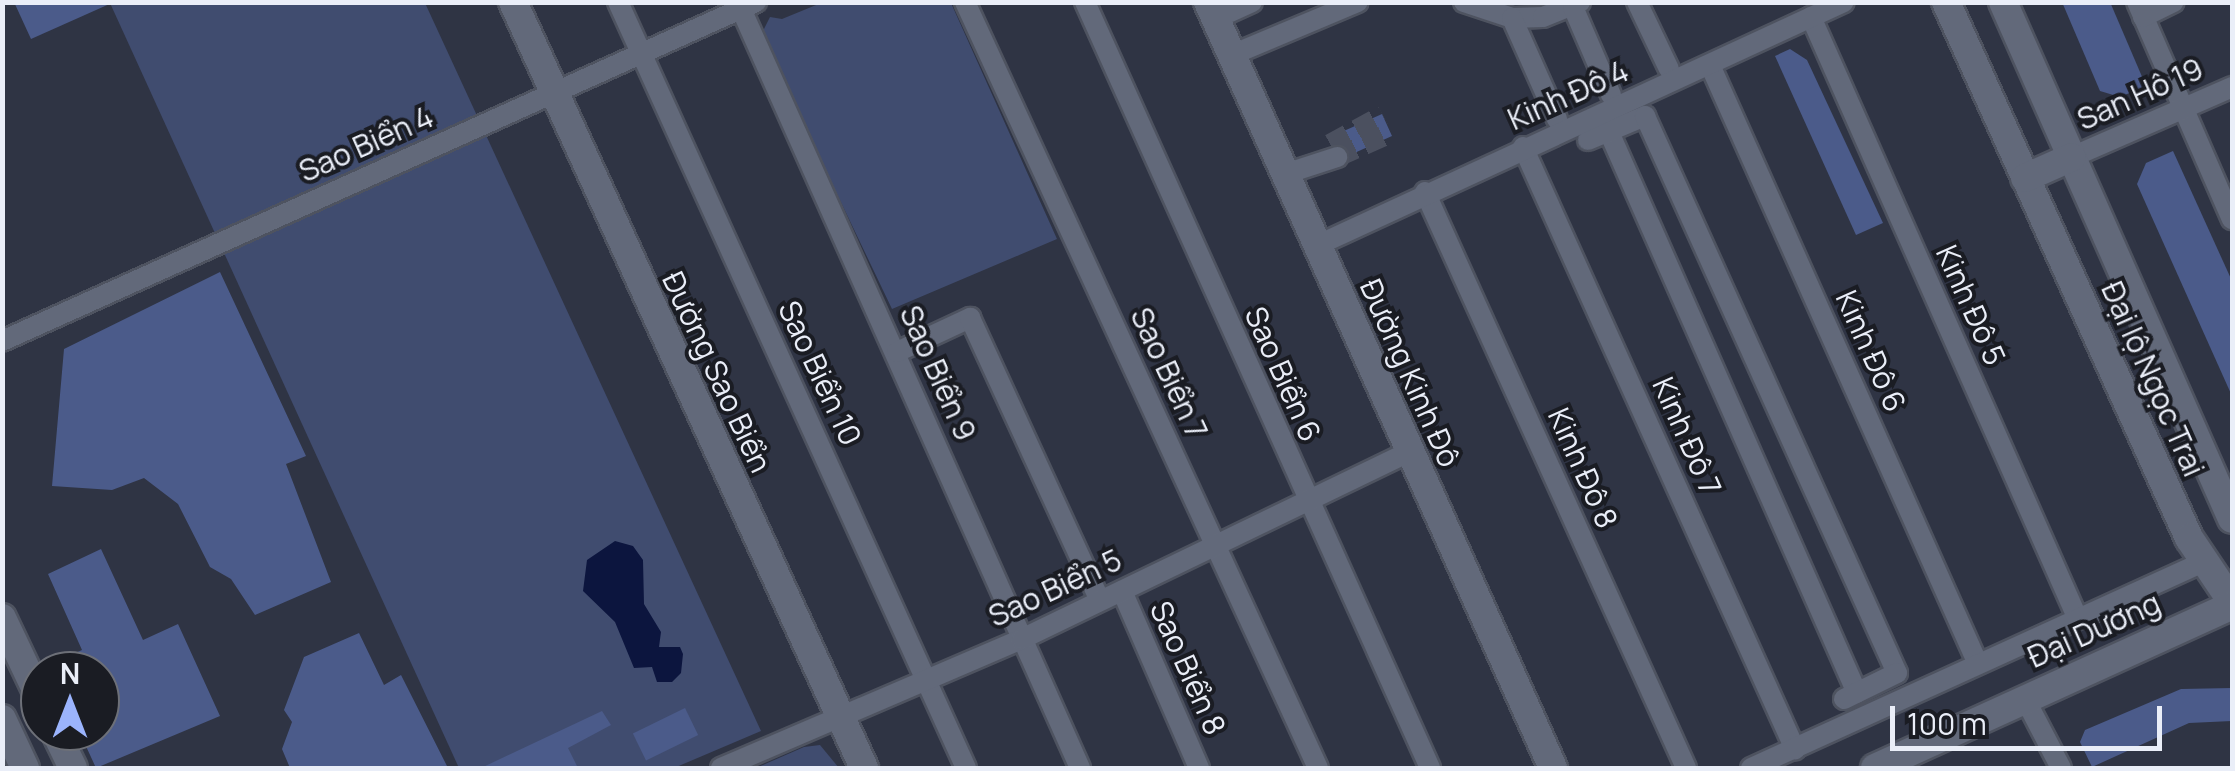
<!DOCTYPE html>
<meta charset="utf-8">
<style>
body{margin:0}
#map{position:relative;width:2235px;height:771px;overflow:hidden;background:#2f3444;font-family:Manrope,sans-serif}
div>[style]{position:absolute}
.green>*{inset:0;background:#404c6f}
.water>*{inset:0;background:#0c153e}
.building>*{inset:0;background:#4b5b8a;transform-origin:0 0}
.street-tunnel>*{height:20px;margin-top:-10px;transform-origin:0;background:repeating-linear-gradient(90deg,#4b505f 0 20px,transparent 0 30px)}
.roads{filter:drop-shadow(2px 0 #4e5360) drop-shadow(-2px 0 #4e5360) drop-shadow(0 2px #4e5360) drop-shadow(0 -2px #4e5360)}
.street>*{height:20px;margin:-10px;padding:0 10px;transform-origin:10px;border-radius:10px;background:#62697a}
.secondary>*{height:28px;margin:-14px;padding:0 14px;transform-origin:14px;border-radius:14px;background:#62697a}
span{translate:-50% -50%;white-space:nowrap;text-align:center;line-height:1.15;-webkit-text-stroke:8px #1a1c23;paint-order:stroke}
.street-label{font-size:30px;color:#eaeef8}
.frame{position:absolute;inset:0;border:5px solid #eaeef8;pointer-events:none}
.north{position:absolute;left:20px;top:651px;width:100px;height:100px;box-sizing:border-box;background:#1a1c23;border:2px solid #6d7078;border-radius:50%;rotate:0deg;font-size:28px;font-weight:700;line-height:40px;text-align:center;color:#eaeef8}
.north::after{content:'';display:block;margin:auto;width:35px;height:45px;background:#9bb4fd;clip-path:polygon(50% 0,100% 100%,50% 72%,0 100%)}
.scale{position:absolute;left:1890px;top:706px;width:272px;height:45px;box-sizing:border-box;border:5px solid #eaeef8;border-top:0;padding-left:12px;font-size:30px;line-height:35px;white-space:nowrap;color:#eaeef8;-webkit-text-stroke:8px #1a1c23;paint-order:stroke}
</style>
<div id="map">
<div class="green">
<i style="clip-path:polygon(110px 3px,425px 3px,761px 731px,674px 768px,459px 768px)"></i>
<i style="clip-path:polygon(821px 3px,951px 3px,1057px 239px,892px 309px,761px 35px,770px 17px,782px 19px)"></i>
<i style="clip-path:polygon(820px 745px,839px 768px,756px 768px,804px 747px)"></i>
</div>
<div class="water">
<i style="clip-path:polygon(615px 541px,633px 546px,643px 560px,644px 604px,661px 632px,659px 647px,680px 647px,683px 654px,681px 673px,672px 682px,657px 682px,652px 667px,634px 668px,615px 622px,583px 591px,587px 560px)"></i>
</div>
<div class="building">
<i style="clip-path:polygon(14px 2px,114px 2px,31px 39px)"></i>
<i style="clip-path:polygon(2062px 2px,2110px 2px,2146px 86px,2120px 97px,2100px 91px)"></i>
<i style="clip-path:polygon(1790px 49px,1807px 60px,1883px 223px,1856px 235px,1775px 56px)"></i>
<i style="clip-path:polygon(1382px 114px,1392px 136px,1350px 155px,1345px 146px,1331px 145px,1328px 138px)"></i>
<i style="clip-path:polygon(2173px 151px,2232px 281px,2232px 396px,2137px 184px,2146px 163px)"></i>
<i style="clip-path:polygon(220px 272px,306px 456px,286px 464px,331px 582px,255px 615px,231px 579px,210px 567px,178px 504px,144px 478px,112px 490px,52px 486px,64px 349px)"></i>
<i style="clip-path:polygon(101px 549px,143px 640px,178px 624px,220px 716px,96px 768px,79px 731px,100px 731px,100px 671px,45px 667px,82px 650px,48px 574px)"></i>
<i style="clip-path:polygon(359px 633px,384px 685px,401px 675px,448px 768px,290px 768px,282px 749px,292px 722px,284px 710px,304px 657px)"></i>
<i style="clip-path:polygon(2232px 688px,2232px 721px,2189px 723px,2092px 767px,2080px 742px,2085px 730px,2181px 689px)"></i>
<i style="left:685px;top:708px;width:30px;height:58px;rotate:64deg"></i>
<i style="clip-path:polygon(602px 711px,611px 725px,568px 748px,578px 768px,481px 768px)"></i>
</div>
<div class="street-tunnel">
<i style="left:1330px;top:144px;width:60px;rotate:-28.7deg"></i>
<i style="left:1337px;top:157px;width:59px;rotate:-24deg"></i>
</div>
<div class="roads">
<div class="street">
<i style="left:618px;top:2px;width:841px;rotate:65.57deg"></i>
<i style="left:738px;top:2px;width:839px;rotate:65.94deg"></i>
<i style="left:965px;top:2px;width:843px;rotate:65.26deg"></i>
<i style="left:1085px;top:2px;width:840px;rotate:65.75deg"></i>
<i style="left:1464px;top:2px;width:51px;rotate:18.4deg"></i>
<i style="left:1512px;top:18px;width:31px;rotate:-2deg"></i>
<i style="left:1543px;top:17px;width:40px;rotate:-22deg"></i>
<i style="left:1637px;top:2px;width:74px;rotate:64.5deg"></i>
<i style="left:2137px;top:2px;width:237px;rotate:66.4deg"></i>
<i style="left:1573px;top:7px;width:96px;rotate:66.6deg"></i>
<i style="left:1230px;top:12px;width:24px;rotate:-24deg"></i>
<i style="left:1811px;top:17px;width:656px;rotate:66.09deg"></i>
<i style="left:2143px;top:17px;width:34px;rotate:-26deg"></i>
<i style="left:1512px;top:18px;width:111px;rotate:66deg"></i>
<i style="left:1246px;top:49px;width:121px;rotate:-22.8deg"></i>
<i style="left:1710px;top:65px;width:654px;rotate:65.9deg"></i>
<i style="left:1609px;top:132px;width:613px;rotate:66.15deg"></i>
<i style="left:1588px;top:140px;width:62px;rotate:-22.8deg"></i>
<i style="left:1645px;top:116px;width:611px;rotate:65.66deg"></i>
<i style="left:1897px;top:673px;width:59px;rotate:153.9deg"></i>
<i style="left:1523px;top:147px;width:661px;rotate:65.69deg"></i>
<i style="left:2072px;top:157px;width:175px;rotate:-23.6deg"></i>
<i style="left:1285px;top:174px;width:55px;rotate:-18.1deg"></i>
<i style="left:1425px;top:192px;width:632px;rotate:65.62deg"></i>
<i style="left:1318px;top:245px;width:579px;rotate:-24.8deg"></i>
<i style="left:2px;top:341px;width:827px;rotate:-24.21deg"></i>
<i style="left:897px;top:352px;width:81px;rotate:-25deg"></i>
<i style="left:970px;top:318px;width:311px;rotate:65.3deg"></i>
<i style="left:1122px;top:591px;width:193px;rotate:66.5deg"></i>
<i style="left:2024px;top:697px;width:80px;rotate:62.5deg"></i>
<i style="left:721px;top:768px;width:327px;rotate:-23.2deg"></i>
<i style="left:1022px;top:639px;width:430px;rotate:-25.8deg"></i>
<i style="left:1751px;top:768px;width:496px;rotate:-24.5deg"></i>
</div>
<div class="secondary">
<i style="left:513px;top:2px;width:843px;rotate:65.38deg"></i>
<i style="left:1208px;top:2px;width:840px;rotate:65.75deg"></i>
<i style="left:1946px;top:2px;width:589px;rotate:65.61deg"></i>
<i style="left:2189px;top:538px;width:77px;rotate:56.1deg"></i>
<i style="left:2003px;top:2px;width:565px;rotate:66.11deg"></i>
<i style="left:2025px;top:178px;width:51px;rotate:-24.1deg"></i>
<i style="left:2px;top:618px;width:89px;rotate:64.6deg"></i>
<i style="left:2px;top:719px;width:54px;rotate:64.9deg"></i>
<i style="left:55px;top:731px;width:41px;rotate:64.1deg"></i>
<i style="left:1875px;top:768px;width:392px;rotate:-24.5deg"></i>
</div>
</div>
<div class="street-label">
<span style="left:2140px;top:94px;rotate:-24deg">San Hô 19</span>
<span style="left:1568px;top:95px;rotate:-24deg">Kinh Đô 4</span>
<span style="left:366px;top:144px;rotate:-24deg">Sao Biển 4</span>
<span style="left:1971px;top:305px;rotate:66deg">Kinh Đô 5</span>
<span style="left:1871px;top:351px;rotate:66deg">Kinh Đô 6</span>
<span style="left:717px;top:372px;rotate:65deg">Đường Sao Biển</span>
<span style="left:820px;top:373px;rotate:65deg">Sao Biển 10</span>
<span style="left:938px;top:373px;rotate:66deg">Sao Biển 9</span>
<span style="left:1169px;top:373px;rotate:65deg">Sao Biển 7</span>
<span style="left:1410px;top:373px;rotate:66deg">Đường Kinh Đô</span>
<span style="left:1283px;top:374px;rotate:66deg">Sao Biển 6</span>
<span style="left:2153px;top:379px;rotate:66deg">Đại lộ Ngọc Trai</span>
<span style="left:1687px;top:436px;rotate:66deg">Kinh Đô 7</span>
<span style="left:1583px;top:468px;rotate:66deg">Kinh Đô 8</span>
<span style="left:1055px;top:588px;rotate:-25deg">Sao Biển 5</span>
<span style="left:2094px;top:630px;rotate:-24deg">Đại Dương</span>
<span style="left:1188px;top:668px;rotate:66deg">Sao Biển 8</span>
</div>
<div class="frame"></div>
<div class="north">N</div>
<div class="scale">100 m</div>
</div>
